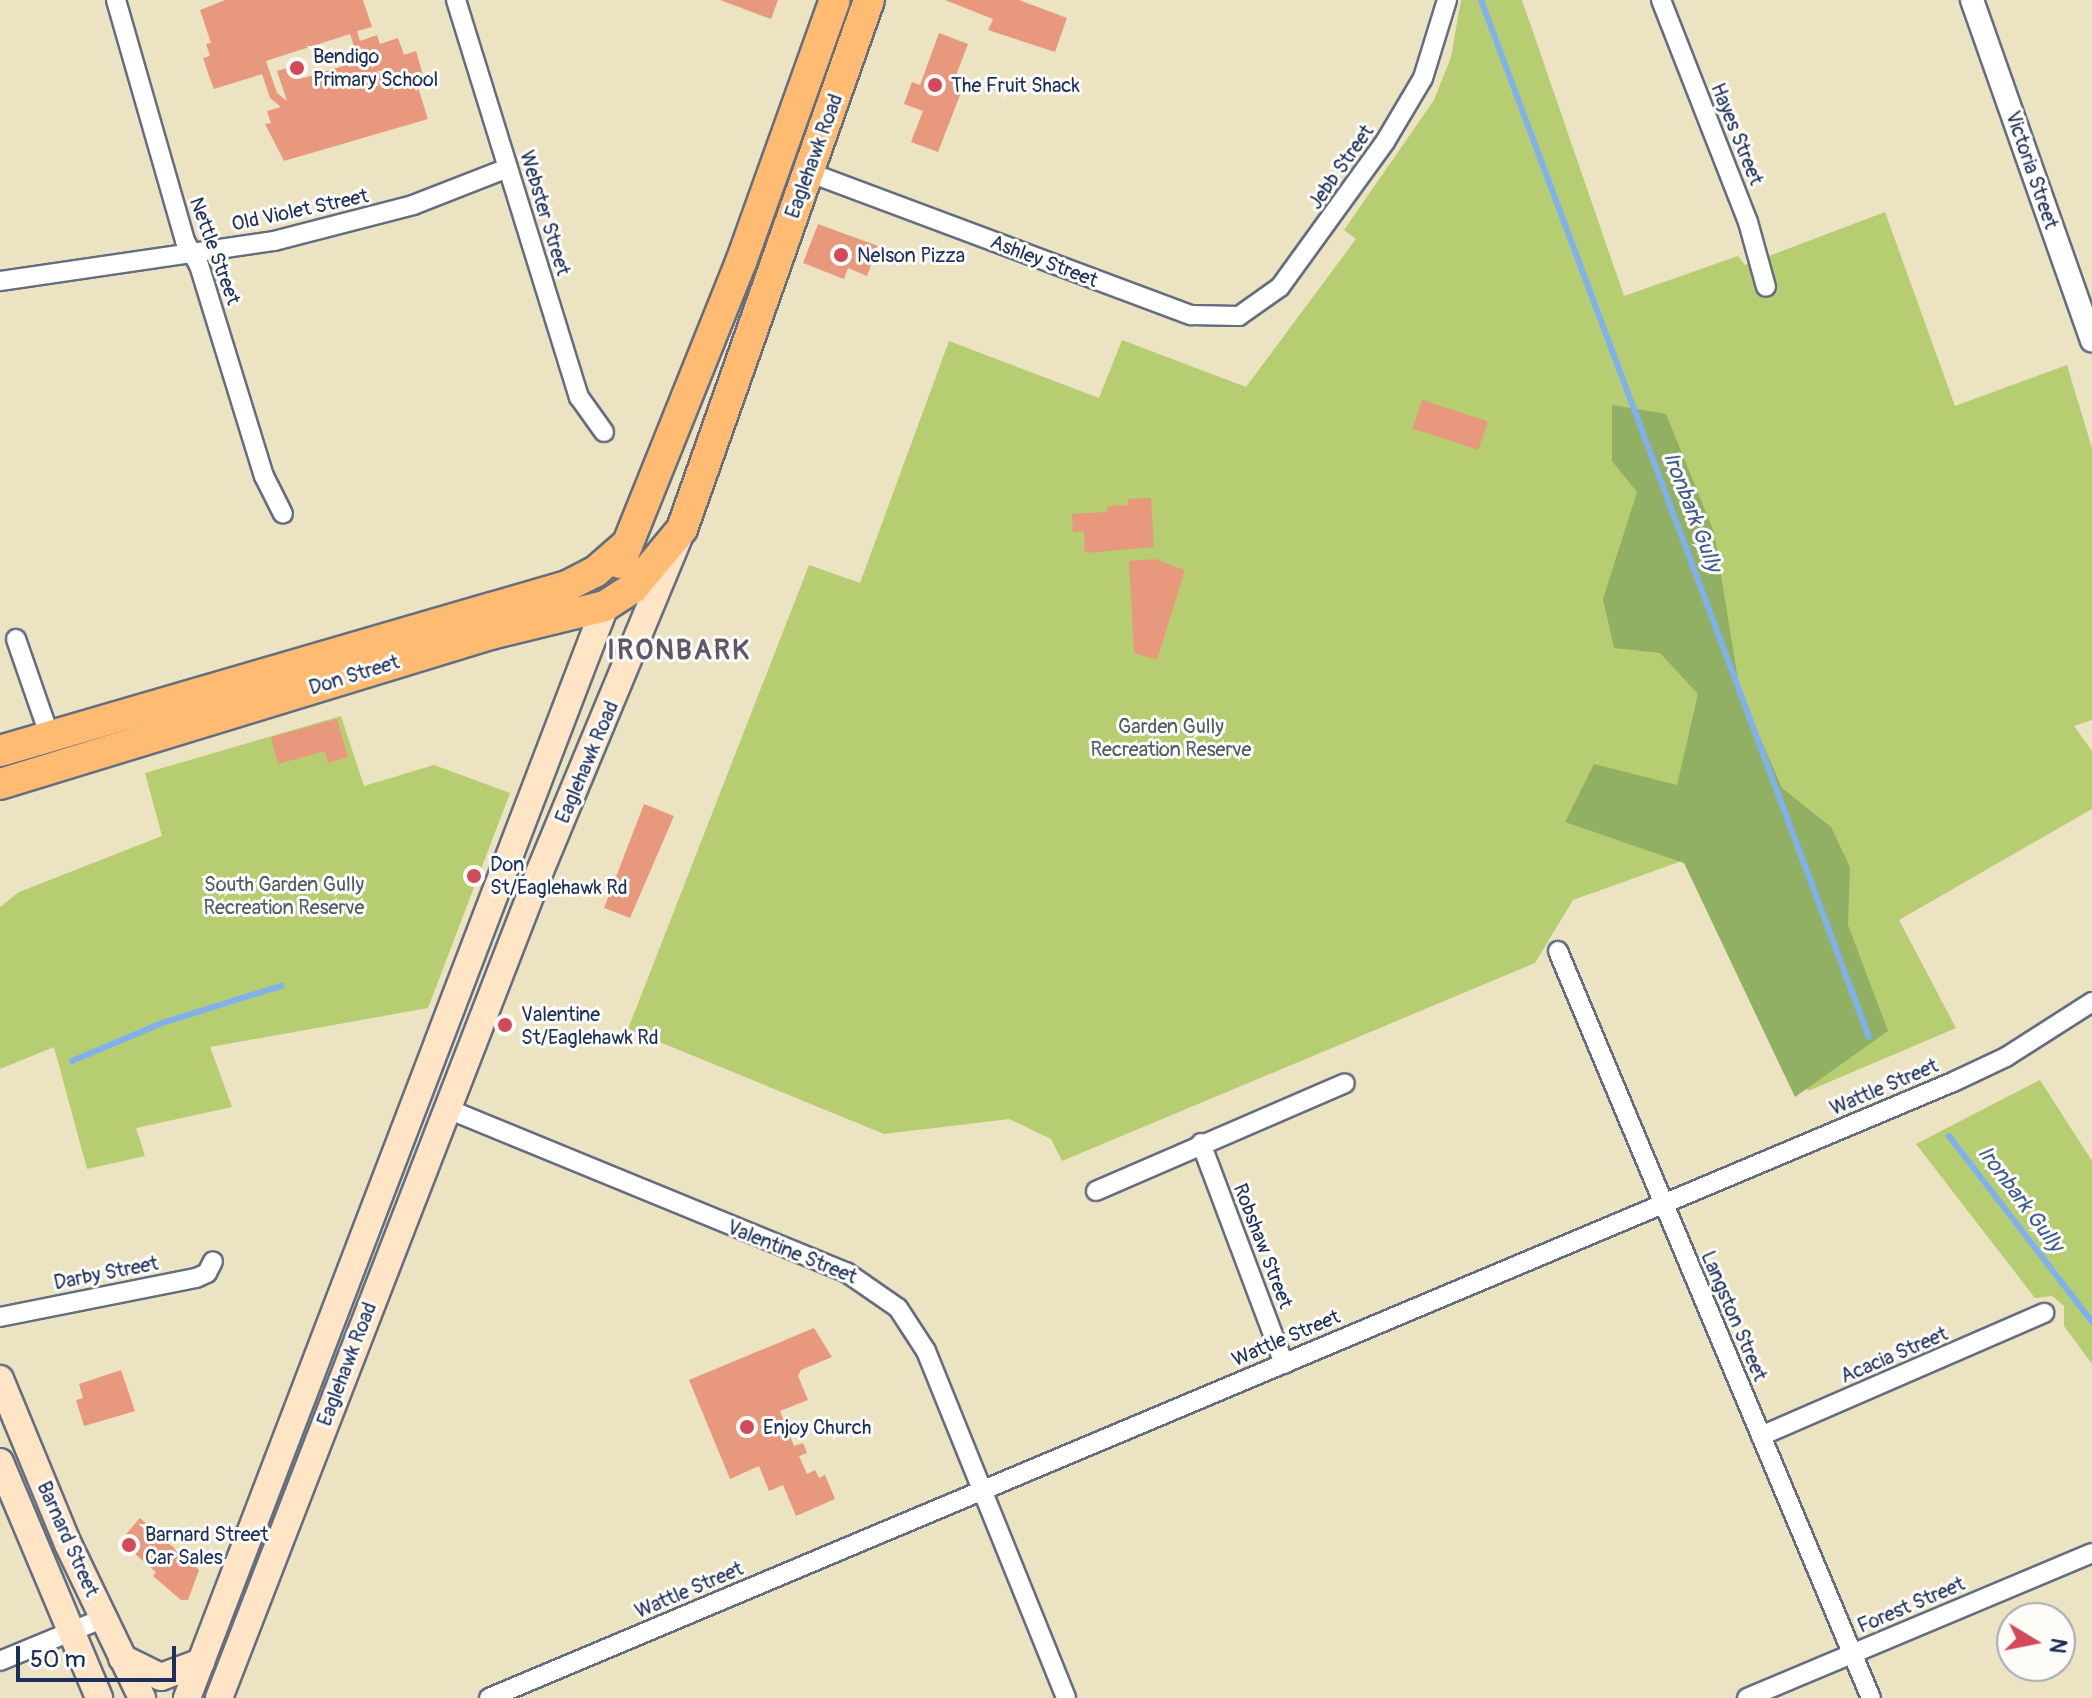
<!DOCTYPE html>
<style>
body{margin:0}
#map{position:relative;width:2092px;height:1698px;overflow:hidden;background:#ece3c3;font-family:Pangolin,sans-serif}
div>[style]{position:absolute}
.green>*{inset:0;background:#b7cd71}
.forest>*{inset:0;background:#91b063}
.stream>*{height:6px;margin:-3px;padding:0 3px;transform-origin:3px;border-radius:3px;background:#81b1ec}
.building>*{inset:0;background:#e8997d;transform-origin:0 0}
.roads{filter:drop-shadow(2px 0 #646e81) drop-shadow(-2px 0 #646e81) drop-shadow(0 2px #646e81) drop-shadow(0 -2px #646e81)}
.minor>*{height:18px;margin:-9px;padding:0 9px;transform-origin:9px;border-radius:9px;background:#fff}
.tertiary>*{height:22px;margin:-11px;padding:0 11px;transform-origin:11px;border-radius:11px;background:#fff}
.secondary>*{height:26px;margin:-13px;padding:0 13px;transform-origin:13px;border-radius:13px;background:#ffe4c6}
.trunk>*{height:30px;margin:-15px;padding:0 15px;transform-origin:15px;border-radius:15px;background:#ffbb71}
.dots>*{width:22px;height:22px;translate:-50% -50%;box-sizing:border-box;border:4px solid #fdfcf7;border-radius:50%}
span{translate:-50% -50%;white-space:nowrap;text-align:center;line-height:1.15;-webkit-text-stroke:6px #fdfcf7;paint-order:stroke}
.poi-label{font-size:20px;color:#1b2f5e}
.left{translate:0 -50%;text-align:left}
.street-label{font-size:20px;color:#1b2f5e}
.park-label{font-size:20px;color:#4a5e64}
.water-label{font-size:22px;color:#3f5c90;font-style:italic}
.district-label{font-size:28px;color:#635469;font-weight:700;letter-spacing:2px}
.north{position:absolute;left:1996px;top:1602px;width:80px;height:80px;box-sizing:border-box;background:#fdfcf7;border:2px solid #a3aaba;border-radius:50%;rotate:100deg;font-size:22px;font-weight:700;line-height:32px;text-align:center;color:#1b2f5e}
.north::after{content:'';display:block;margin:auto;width:28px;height:36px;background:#d1495b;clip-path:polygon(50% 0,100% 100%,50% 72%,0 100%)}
.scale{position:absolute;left:16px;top:1646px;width:160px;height:36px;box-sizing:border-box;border:4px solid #1b2f5e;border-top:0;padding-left:10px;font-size:24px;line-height:28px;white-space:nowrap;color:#1b2f5e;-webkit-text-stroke:6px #fdfcf7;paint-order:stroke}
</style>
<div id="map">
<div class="green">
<i style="clip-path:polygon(1461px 0,1522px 0,1624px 296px,1738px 256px,1745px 265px,1885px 212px,1955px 406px,2067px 365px,2092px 448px,2092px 720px,2074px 726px,2092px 751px,2092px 809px,1899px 920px,1956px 1028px,1808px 1091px,1704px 853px,1573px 900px,1535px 963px,1062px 1161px,1051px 1139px,1009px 1119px,884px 1134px,628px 1029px,809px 565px,860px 583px,949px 341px,1099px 398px,1122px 340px,1246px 387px,1356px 239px,1344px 230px,1434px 100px,1451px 57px)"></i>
<i style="clip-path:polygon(341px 716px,364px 786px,434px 765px,510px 793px,428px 1008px,210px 1047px,232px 1107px,136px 1128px,145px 1156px,87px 1169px,54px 1047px,0 1069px,0 907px,19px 892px,162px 836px,145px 773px)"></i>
<i style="clip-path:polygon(2040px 1080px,2092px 1161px,2092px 1364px,2064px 1326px,2064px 1306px,2052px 1296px,2035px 1298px,1916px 1144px)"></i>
</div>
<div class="forest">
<i style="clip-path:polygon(1612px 405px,1666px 414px,1714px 532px,1740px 692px,1782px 788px,1831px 827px,1850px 867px,1848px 925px,1888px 1031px,1795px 1097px,1684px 863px,1565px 822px,1594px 764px,1677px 785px,1698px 694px,1660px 653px,1614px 648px,1603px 599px,1637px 492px,1612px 461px)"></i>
</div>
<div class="stream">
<i style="left:1481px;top:0;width:1107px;rotate:69.49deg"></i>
<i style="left:72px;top:1061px;width:98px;rotate:-22.9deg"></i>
<i style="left:162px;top:1023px;width:125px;rotate:-17.3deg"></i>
<i style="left:1949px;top:1136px;width:235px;rotate:52.4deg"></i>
</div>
<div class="building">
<i style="clip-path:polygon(evenodd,225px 0,363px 0,372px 27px,357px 31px,360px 41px,377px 35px,380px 44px,398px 38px,404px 55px,416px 51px,424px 79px,416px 81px,428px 119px,284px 161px,265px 124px,271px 123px,267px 111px,281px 107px,270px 98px,262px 74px,214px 89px,209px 76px,203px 58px,210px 56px,206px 44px,211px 43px,200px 10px,225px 0,350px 34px,359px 61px,304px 78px,299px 64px,277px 71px,287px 101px,277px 93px,266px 61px,350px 34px)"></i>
<i style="clip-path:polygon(720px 0,778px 0,771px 19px)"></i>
<i style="clip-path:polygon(945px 0,1019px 0,1067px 18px,1055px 52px,988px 30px,993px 19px)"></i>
<i style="clip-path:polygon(939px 33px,968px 44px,952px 86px,962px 90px,938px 152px,911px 142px,923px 111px,904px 104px,912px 82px,920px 85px)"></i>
<i style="clip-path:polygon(818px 224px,878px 246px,867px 276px,848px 268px,844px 279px,803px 263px)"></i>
<i style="left:1422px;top:400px;width:69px;height:30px;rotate:18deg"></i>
<i style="clip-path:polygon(1151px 498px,1154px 547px,1085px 553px,1084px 531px,1073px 532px,1072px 514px,1107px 512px,1107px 506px,1128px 505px,1128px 499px)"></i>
<i style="clip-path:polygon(1155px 559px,1185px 570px,1157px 660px,1134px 653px,1129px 561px)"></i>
<i style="clip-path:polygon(337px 719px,348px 757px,328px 763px,325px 751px,278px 764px,271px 737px)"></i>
<i style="clip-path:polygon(644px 804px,674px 816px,630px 918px,604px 908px)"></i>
<i style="clip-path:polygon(814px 1328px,832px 1357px,801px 1370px,798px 1376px,808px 1400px,780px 1411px,794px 1446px,803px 1443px,807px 1453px,799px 1456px,807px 1474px,815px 1470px,819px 1478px,825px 1475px,835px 1499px,796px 1516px,783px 1485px,769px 1491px,759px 1466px,730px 1479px,689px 1380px)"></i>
<i style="clip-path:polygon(121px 1370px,135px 1411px,84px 1426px,76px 1400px,83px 1398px,79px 1384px)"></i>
<i style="clip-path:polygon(140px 1518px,199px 1570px,188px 1600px,181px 1600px,153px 1576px,156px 1572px,120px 1541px)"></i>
</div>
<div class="roads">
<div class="minor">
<i style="left:116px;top:0;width:251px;rotate:74deg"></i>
<i style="left:185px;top:241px;width:28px;rotate:60deg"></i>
<i style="left:199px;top:265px;width:221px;rotate:72.9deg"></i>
<i style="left:264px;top:476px;width:42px;rotate:63.4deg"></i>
<i style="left:456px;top:0;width:416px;rotate:72.8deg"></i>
<i style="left:579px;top:397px;width:43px;rotate:54.5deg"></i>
<i style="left:1661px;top:0;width:238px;rotate:68.6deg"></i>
<i style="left:1748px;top:222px;width:67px;rotate:74.5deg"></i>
<i style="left:808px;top:172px;width:409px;rotate:20.5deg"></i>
<i style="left:1191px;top:315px;width:48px;rotate:1.2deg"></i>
<i style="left:1239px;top:316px;width:50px;rotate:-35.3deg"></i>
<i style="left:1280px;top:287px;width:179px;rotate:-54.1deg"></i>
<i style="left:1385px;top:142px;width:74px;rotate:-59.3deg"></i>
<i style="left:1423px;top:78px;width:82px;rotate:-72.9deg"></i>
<i style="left:0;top:281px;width:277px;rotate:-8.3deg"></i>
<i style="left:274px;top:241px;width:144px;rotate:-14.5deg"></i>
<i style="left:413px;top:205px;width:102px;rotate:-21.3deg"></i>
<i style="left:16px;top:639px;width:104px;rotate:70.9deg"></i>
<i style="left:1558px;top:951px;width:810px;rotate:67.27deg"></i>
<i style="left:448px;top:1109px;width:430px;rotate:22.3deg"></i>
<i style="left:846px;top:1272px;width:63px;rotate:34.7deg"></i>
<i style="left:898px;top:1308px;width:51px;rotate:56.9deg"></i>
<i style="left:926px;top:1351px;width:374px;rotate:68deg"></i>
<i style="left:1201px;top:1143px;width:236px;rotate:69.4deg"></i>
<i style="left:1096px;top:1191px;width:271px;rotate:-23.4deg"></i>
<i style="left:0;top:1317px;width:200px;rotate:-11.3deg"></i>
<i style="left:196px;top:1278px;width:12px;rotate:-24deg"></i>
<i style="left:207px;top:1273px;width:13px;rotate:-63deg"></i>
<i style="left:1761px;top:1436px;width:309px;rotate:-23.5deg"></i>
<i style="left:0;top:1661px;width:113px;rotate:-22.5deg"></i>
<i style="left:489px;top:1698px;width:1588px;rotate:-22.82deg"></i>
<i style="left:1953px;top:1082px;width:59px;rotate:-25.3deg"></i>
<i style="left:2006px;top:1057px;width:102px;rotate:-32.6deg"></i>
<i style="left:1747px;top:1698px;width:374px;rotate:-22.8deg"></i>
</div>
<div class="tertiary">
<i style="left:1972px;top:0;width:361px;rotate:70.6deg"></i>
</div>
<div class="secondary">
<i style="left:0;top:1379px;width:178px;rotate:67.6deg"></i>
<i style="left:68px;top:1544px;width:171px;rotate:64.3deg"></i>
<i style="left:0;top:1462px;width:256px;rotate:67.2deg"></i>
<i style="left:122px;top:1658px;width:43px;rotate:26deg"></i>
<i style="left:161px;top:1677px;width:43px;rotate:-20.6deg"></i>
<i style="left:187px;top:1698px;width:1169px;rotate:-69.05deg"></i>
<i style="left:219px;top:1698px;width:887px;rotate:-68.79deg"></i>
<i style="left:540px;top:871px;width:359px;rotate:-67.4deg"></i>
</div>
<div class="trunk">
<i style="left:620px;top:563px;width:324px;rotate:-68.1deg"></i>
<i style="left:741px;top:262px;width:278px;rotate:-70.3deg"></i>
<i style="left:0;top:751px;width:591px;rotate:-16.23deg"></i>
<i style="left:567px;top:586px;width:31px;rotate:-27deg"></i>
<i style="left:595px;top:572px;width:43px;rotate:-41.2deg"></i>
<i style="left:0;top:784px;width:513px;rotate:-16.99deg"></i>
<i style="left:491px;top:634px;width:117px;rotate:-13.8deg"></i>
<i style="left:605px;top:606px;width:33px;rotate:-33deg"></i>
<i style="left:633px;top:588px;width:77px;rotate:-50.3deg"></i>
<i style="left:682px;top:529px;width:561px;rotate:-70.53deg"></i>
</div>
</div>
<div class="dots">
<i style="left:297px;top:68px;background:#d1495b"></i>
<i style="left:935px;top:85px;background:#d1495b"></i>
<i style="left:841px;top:255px;background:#d1495b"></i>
<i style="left:474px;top:876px;background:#d1495b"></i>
<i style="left:505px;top:1025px;background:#d1495b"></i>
<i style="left:747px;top:1427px;background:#d1495b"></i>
<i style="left:129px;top:1545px;background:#d1495b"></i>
</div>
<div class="poi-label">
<span class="left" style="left:313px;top:68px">Bendigo<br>Primary School</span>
<span class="left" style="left:951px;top:85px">The Fruit Shack</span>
<span class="left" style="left:857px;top:255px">Nelson Pizza</span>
<span class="left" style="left:490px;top:876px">Don<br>St/Eaglehawk Rd</span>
<span class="left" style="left:521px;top:1026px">Valentine<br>St/Eaglehawk Rd</span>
<span class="left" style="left:763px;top:1427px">Enjoy Church</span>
<span class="left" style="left:145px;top:1546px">Barnard Street<br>Car Sales</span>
</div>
<div class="street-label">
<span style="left:1737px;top:134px;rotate:68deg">Hayes Street</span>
<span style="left:814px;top:156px;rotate:-70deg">Eaglehawk Road</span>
<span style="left:1341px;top:167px;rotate:-55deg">Jebb Street</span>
<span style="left:2032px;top:170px;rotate:71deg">Victoria Street</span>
<span style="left:300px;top:210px;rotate:-12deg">Old Violet Street</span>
<span style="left:545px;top:213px;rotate:73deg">Webster Street</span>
<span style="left:215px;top:251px;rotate:70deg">Nettle Street</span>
<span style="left:1044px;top:261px;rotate:21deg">Ashley Street</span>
<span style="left:354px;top:675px;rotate:-17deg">Don Street</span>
<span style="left:587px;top:762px;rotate:-67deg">Eaglehawk Road</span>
<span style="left:1884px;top:1087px;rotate:-23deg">Wattle Street</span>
<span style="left:1263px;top:1246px;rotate:69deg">Robshaw Street</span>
<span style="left:792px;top:1252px;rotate:22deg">Valentine Street</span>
<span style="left:106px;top:1273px;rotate:-11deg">Darby Street</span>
<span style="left:1734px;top:1316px;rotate:67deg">Langston Street</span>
<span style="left:1286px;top:1338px;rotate:-23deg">Wattle Street</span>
<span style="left:1894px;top:1355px;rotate:-23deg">Acacia Street</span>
<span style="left:347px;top:1364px;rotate:-69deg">Eaglehawk Road</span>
<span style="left:68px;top:1539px;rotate:66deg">Barnard Street</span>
<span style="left:689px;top:1590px;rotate:-23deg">Wattle Street</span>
<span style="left:1911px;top:1605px;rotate:-23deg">Forest Street</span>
</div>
<div class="park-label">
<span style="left:1171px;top:738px">Garden Gully<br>Recreation Reserve</span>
<span style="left:284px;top:896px">South Garden Gully<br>Recreation Reserve</span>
</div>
<div class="water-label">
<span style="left:1692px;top:512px;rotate:69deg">Ironbark Gully</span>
<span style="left:2020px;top:1199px;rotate:53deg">Ironbark Gully</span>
</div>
<div class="district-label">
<span style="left:679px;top:651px">IRONBARK</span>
</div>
<div class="north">N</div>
<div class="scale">50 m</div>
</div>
